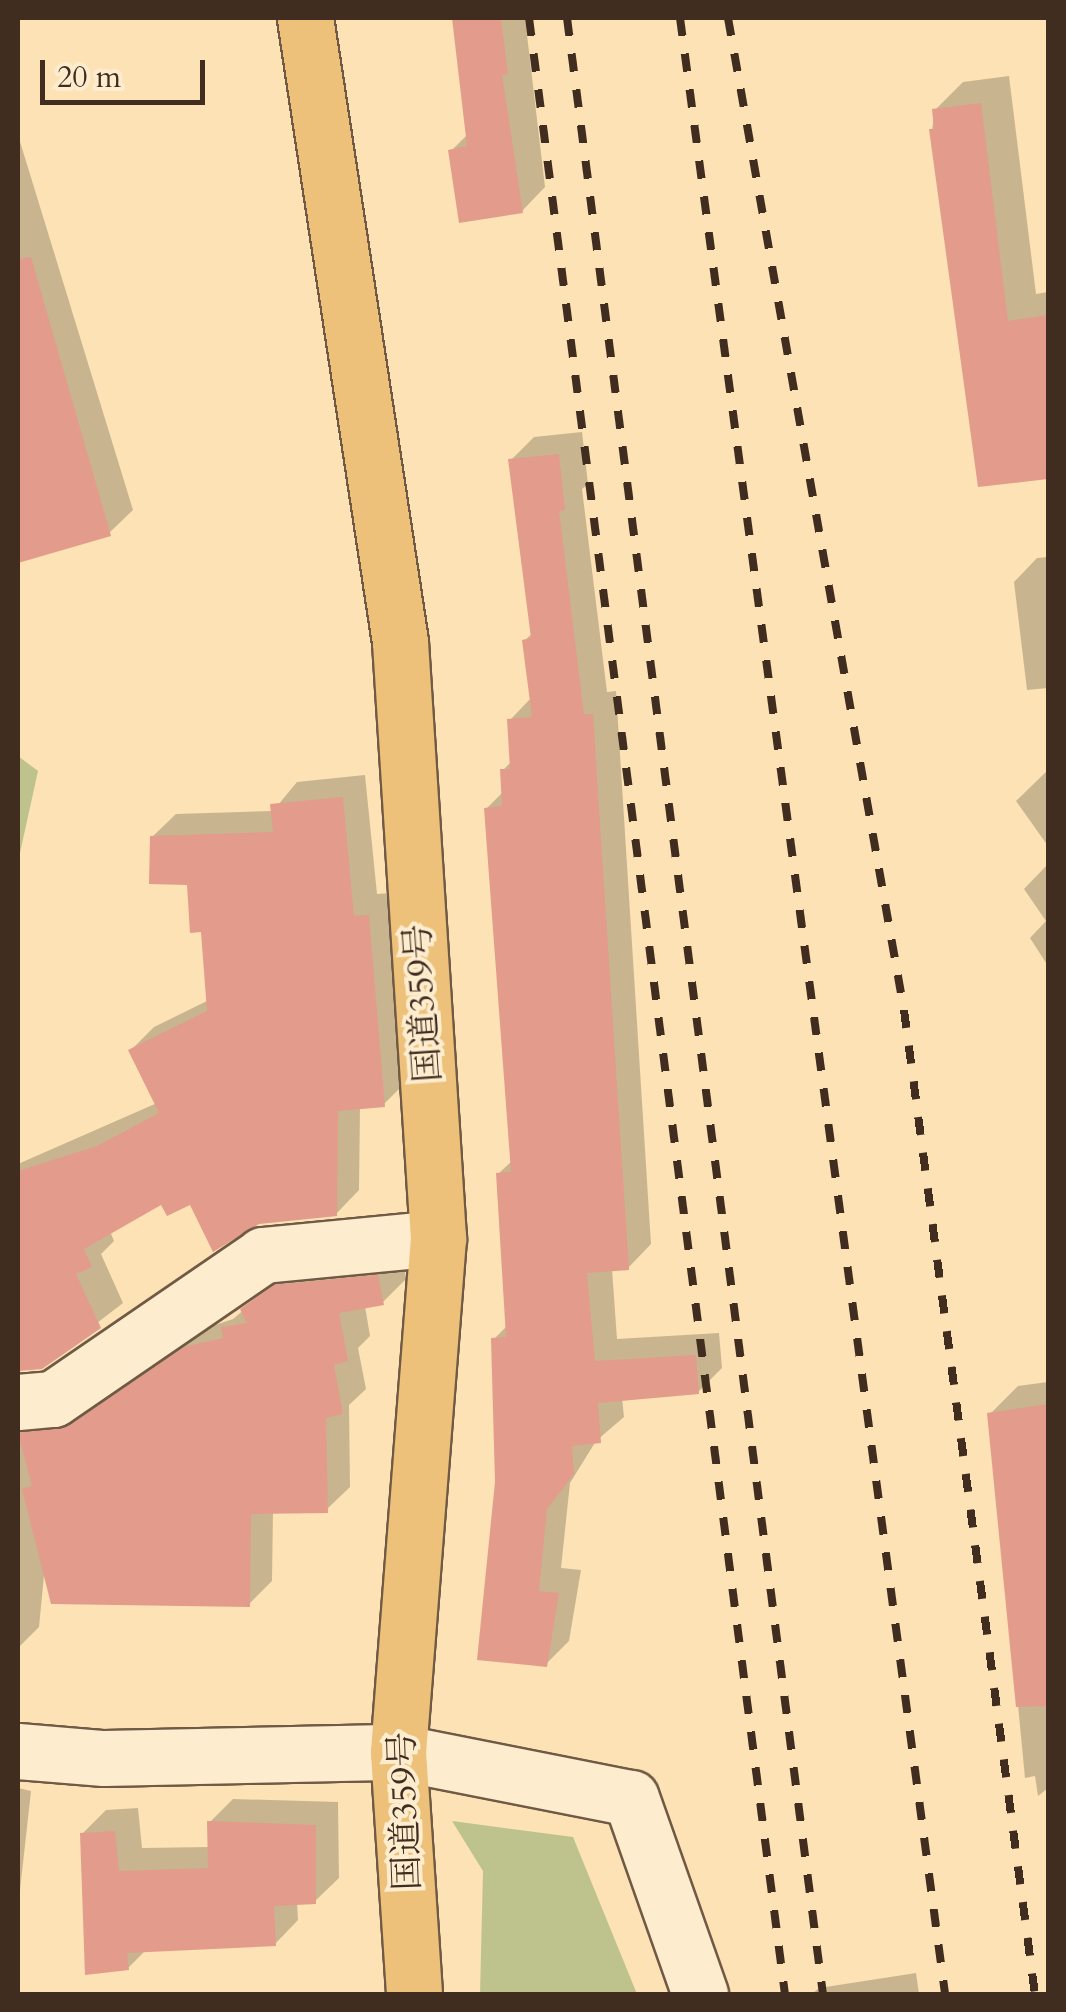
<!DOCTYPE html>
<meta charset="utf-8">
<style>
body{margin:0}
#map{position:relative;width:1066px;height:2012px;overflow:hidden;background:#fce2b4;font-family:Cardo,"Noto Serif JP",serif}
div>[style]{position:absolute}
.green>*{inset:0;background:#bec38e}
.shadow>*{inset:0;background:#0003}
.building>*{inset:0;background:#e39b8b}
.roads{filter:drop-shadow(2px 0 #705a45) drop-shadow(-2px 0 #705a45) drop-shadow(0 2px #705a45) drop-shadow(0 -2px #705a45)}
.minor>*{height:55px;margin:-27.5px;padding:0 27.5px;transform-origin:27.5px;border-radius:27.5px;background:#fdecce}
.highway>*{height:55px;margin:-27.5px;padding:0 27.5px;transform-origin:27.5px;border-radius:27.5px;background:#eec17a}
.rail>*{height:8px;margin-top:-4px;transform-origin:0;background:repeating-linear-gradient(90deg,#412d20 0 18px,transparent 0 36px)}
span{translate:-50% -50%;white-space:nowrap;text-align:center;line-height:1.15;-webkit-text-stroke:8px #fdecce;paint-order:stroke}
.street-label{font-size:35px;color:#412d20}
.frame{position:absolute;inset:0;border:20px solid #412d20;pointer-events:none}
.scale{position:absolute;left:40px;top:60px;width:165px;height:45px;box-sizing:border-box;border:5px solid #412d20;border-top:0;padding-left:12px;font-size:30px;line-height:35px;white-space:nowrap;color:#412d20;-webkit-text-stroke:8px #fdecce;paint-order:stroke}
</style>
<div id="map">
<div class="green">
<i style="clip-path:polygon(18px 756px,38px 771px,18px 862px)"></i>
<i style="clip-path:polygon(452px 1821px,573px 1837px,637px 1994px,480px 1994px,483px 1871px)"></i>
</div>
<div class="shadow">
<i style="clip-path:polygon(454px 18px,525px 18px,545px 187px,522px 211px,451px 151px,468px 134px)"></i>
<i style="clip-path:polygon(1009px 76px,1036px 294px,1048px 292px,1048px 475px,980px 485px,932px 130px,935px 110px,963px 82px)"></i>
<i style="clip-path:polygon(18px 135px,133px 510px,109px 533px,23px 559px,18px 542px)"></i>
<i style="clip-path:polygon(582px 432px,588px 484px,582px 489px,607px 692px,616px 691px,651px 1244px,628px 1268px,612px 1269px,617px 1339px,719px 1333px,722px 1368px,698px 1392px,622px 1398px,624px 1417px,596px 1441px,570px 1483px,561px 1568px,581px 1570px,569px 1641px,546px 1664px,498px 1482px,494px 1339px,508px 1325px,498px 1174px,513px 1160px,486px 809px,504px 791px,503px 770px,512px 761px,510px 720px,532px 697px,525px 640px,533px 633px,511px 460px,534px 437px)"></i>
<i style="clip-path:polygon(1048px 557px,1048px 688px,1027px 690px,1014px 582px,1037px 558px)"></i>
<i style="clip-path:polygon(1048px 770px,1048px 846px,1016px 801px)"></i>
<i style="clip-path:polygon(365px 775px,377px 894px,392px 893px,407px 1081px,384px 1104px,360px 1107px,359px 1190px,336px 1214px,162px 1202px,110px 1231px,114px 1241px,101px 1254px,123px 1303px,41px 1366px,18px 1370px,18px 1164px,157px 1103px,131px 1050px,154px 1027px,209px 1000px,203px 929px,190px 883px,152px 837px,176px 814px,273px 811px,297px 782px)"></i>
<i style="clip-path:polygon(1048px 864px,1048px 966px,1030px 938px,1046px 921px,1024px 889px)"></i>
<i style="clip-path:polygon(402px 1253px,406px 1279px,383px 1302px,365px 1306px,370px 1336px,358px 1348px,366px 1389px,349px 1405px,350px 1487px,326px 1510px,273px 1511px,272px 1581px,249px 1604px,46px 1555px,39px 1627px,18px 1648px,18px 1391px,233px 1319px,300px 1263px)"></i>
<i style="clip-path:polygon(1048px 1382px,1048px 1788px,1038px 1796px,1035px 1776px,1025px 1778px,990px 1414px,1018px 1386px)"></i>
<i style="clip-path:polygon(18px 1788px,31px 1791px,18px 1908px)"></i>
<i style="clip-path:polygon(233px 1799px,338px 1802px,339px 1878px,315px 1901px,297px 1902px,298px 1920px,275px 1944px,146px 1950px,128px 1968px,82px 1834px,106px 1810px,138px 1808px,142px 1848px,210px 1847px,210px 1822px)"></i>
<i style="clip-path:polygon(916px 1973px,919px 1994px,812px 1994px,819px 1988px)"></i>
</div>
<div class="building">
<i style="clip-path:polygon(452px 18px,501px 18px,508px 74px,502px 75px,523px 213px,459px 223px,448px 150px,467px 146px)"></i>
<i style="clip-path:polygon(981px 103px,1008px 321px,1048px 315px,1048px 479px,978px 487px,929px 129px,934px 129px,932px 109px)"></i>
<i style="clip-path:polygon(31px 257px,111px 536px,18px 563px,18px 259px)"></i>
<i style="clip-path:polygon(559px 454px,565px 510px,559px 511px,584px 714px,593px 714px,629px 1270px,587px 1273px,595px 1361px,696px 1355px,699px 1394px,598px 1403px,601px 1443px,572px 1446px,574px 1474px,547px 1509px,539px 1591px,559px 1593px,547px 1667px,477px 1660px,495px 1482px,491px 1338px,506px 1337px,496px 1173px,511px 1172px,484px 808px,502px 806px,500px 769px,510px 769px,507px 719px,532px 717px,522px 640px,531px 638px,508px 459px)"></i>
<i style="clip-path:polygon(343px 797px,354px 916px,369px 915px,385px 1107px,338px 1111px,337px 1216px,259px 1224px,213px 1252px,190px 1205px,167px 1216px,161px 1205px,84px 1249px,92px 1267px,76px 1274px,101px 1328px,42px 1369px,18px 1371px,18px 1171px,97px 1146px,159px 1113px,128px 1050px,207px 1011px,201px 932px,190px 933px,187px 885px,149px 884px,150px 836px,273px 832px,270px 804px)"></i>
<i style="clip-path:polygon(378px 1275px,384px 1305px,339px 1313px,348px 1361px,334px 1365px,343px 1414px,326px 1418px,328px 1513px,251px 1514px,250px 1607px,51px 1604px,22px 1489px,32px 1486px,18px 1433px,70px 1425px,184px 1347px,223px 1338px,221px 1327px,247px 1323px,240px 1309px,274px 1285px)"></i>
<i style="clip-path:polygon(1048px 1404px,1048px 1706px,1016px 1707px,987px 1413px)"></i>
<i style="clip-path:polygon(207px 1821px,316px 1825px,316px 1904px,274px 1906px,276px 1946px,127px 1953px,129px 1970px,85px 1975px,80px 1833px,115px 1831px,119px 1871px,208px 1868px)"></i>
</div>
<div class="roads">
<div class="minor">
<i style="left:18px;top:1402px;width:35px;rotate:-5deg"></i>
<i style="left:53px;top:1399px;width:255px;rotate:-34.4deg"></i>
<i style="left:263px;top:1255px;width:176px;rotate:-5.5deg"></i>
<i style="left:18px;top:1751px;width:86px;rotate:4.7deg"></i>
<i style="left:104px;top:1758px;width:294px;rotate:-1.2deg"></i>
<i style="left:398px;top:1752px;width:237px;rotate:11.2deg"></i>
<i style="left:631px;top:1798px;width:208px;rotate:70.6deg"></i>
</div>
<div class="highway">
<i style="left:305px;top:18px;width:631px;rotate:81.34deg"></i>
<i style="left:400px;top:642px;width:597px;rotate:86.35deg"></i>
<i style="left:438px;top:1238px;width:516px;rotate:94.45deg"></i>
<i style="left:398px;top:1752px;width:243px;rotate:86.2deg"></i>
</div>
</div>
<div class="rail">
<i style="left:529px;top:18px;width:1993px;rotate:82.62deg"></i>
<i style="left:567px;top:18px;width:1993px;rotate:82.62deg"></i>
<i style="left:680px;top:18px;width:1994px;rotate:82.36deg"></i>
<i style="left:728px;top:18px;width:1007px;rotate:79.94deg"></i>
<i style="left:904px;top:1010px;width:993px;rotate:82.42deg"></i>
</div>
<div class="street-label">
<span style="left:423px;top:1003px;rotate:-94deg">国道359号</span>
<span style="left:405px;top:1811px;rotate:-92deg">国道359号</span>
</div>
<div class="frame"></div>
<div class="scale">20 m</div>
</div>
